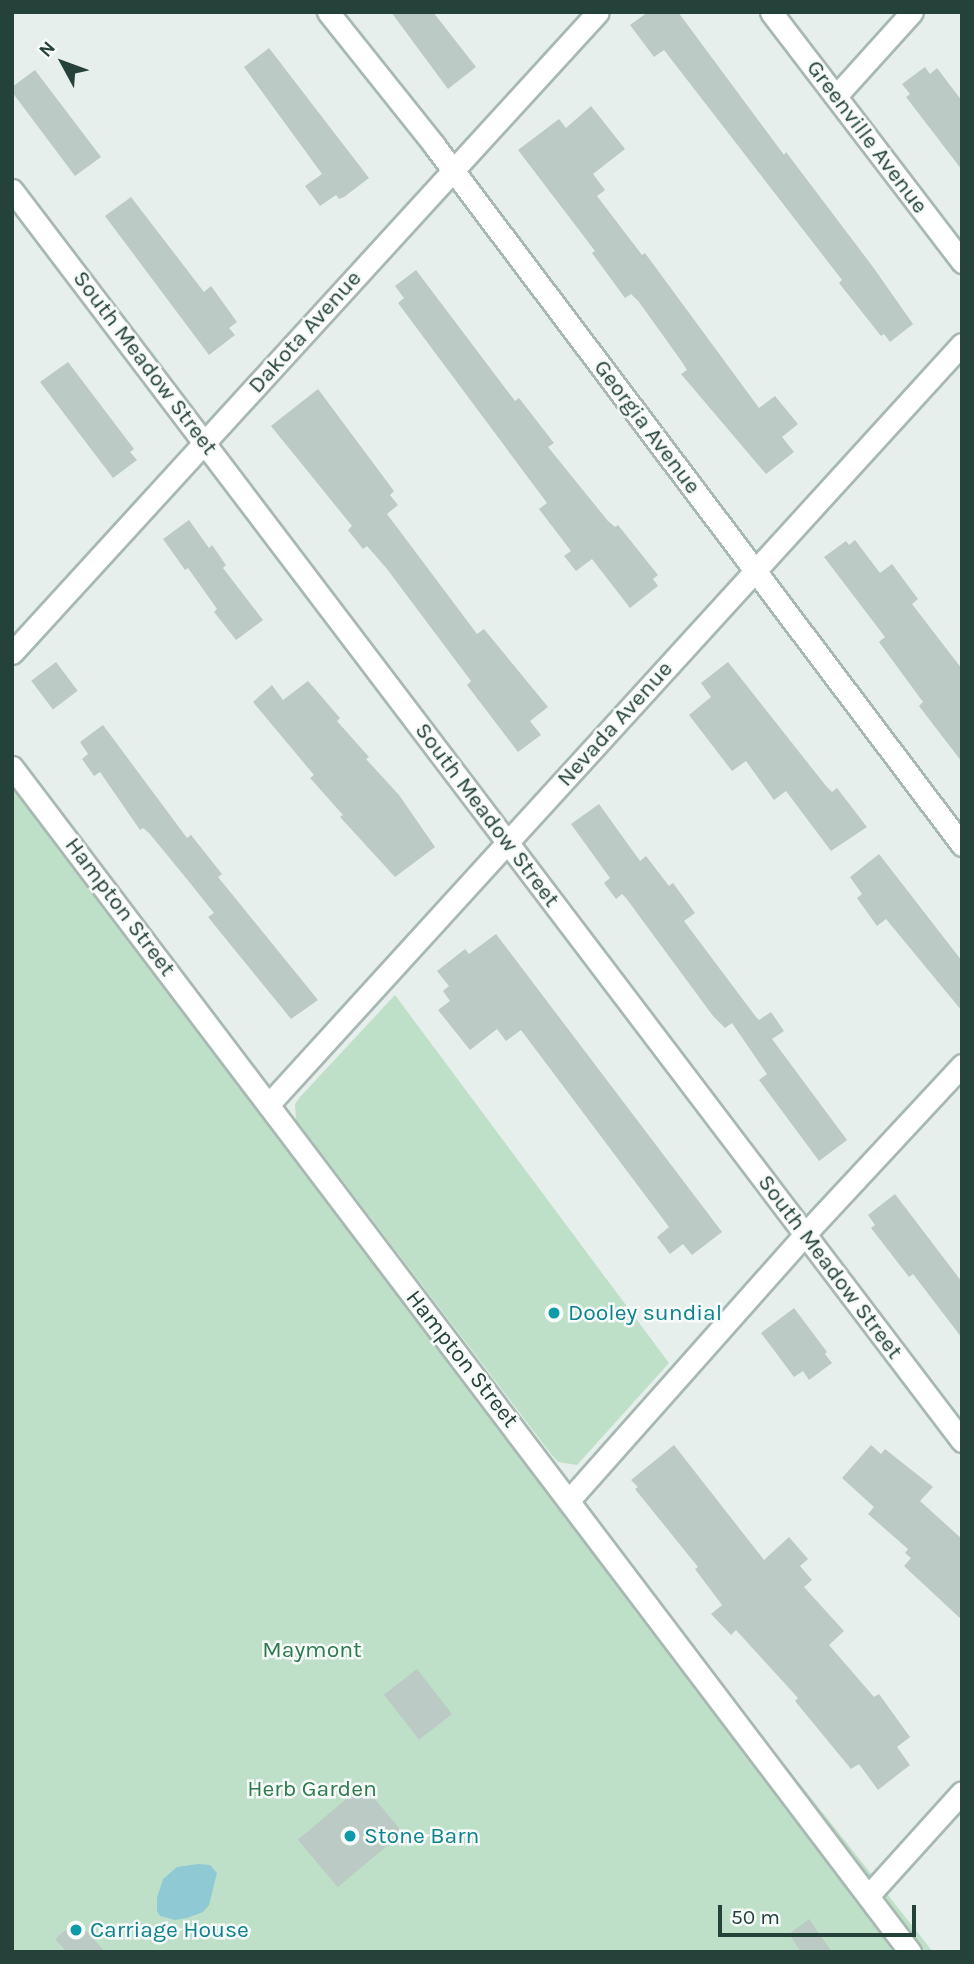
<!DOCTYPE html>
<style>
body{margin:0}
#map{position:relative;width:974px;height:1964px;overflow:hidden;background:#e6efeb;font-family:Karla,sans-serif}
div>[style]{position:absolute}
.green>*{inset:0;background:#bfe0c8}
.water>*{inset:0;background:#8ec9d4}
.building>*{inset:0;background:#bbcac4;transform-origin:0 0}
.roads{filter:drop-shadow(2px 0 #a8b8b2) drop-shadow(-2px 0 #a8b8b2) drop-shadow(0 2px #a8b8b2) drop-shadow(0 -2px #a8b8b2)}
.street>*{height:21px;margin:-10.5px;padding:0 10.5px;transform-origin:10.5px;border-radius:10.5px;background:#fff}
.dots>*{width:19px;height:19px;translate:-50% -50%;box-sizing:border-box;border:4px solid #f7fbf9;border-radius:50%}
span{translate:-50% -50%;white-space:nowrap;text-align:center;line-height:1.15;-webkit-text-stroke:5px #f7fbf9;paint-order:stroke}
.street-label{font-size:23px;color:#24423a}
.culture-label{font-size:23px;color:#0d838f}
.left{translate:0 -50%;text-align:left}
.park-label{font-size:23px;color:#2d7a4b}
.frame{position:absolute;inset:0;border:14px solid #24423a;pointer-events:none}
.north{position:absolute;left:28px;top:28px;width:70px;height:70px;-webkit-text-stroke:5px #f7fbf9;paint-order:stroke;rotate:311deg;font-size:19px;font-weight:700;line-height:28px;text-align:center;color:#24423a}
.north::after{content:'';display:block;margin:auto;width:24px;height:32px;background:#24423a;clip-path:polygon(50% 0,100% 100%,50% 72%,0 100%)}
.scale{position:absolute;left:718px;top:1905px;width:198px;height:32px;box-sizing:border-box;border:4px solid #24423a;border-top:0;padding-left:9px;font-size:21px;line-height:24px;white-space:nowrap;color:#24423a;-webkit-text-stroke:5px #f7fbf9;paint-order:stroke}
</style>
<div id="map">
<div class="green">
<i style="clip-path:polygon(12px 788px,329px 1189px,933px 1952px,12px 1952px)"></i>
<i style="clip-path:polygon(395px 995px,669px 1363px,577px 1465px,558px 1462px,551px 1454px,296px 1120px,295px 1104px,300px 1097px)"></i>
</div>
<div class="water">
<i style="clip-path:polygon(198px 1864px,210px 1865px,217px 1873px,209px 1905px,203px 1912px,187px 1918px,175px 1920px,160px 1916px,157px 1911px,157px 1898px,163px 1879px,177px 1867px)"></i>
</div>
<div class="building">
<i style="clip-path:polygon(391px 12px,433px 12px,476px 67px,448px 89px)"></i>
<i style="clip-path:polygon(648px 12px,678px 12px,784px 155px,786px 152px,873px 267px,913px 324px,890px 342px,884px 334px,881px 336px,839px 283px,842px 280px,664px 50px,654px 57px,630px 25px)"></i>
<i style="clip-path:polygon(269px 48px,369px 178px,344px 197px,339px 199px,336px 195px,320px 206px,305px 186px,322px 174px,244px 67px)"></i>
<i style="clip-path:polygon(925px 67px,930px 74px,937px 68px,962px 101px,962px 170px,906px 97px,910px 94px,902px 84px)"></i>
<i style="clip-path:polygon(35px 70px,101px 157px,75px 176px,12px 92px,12px 87px)"></i>
<i style="clip-path:polygon(591px 106px,625px 149px,593px 174px,605px 190px,597px 196px,642px 255px,645px 253px,759px 408px,775px 396px,798px 424px,782px 437px,794px 452px,766px 474px,681px 374px,687px 370px,682px 362px,639px 302px,631px 294px,625px 298px,592px 253px,595px 251px,518px 150px,559px 119px,566px 128px)"></i>
<i style="clip-path:polygon(131px 197px,204px 292px,211px 286px,237px 322px,229px 328px,235px 335px,209px 355px,105px 216px)"></i>
<i style="clip-path:polygon(416px 270px,515px 401px,519px 398px,554px 443px,548px 447px,608px 521px,615px 527px,618px 525px,658px 575px,653px 579px,658px 586px,630px 608px,592px 559px,576px 571px,564px 556px,571px 551px,539px 509px,547px 503px,398px 303px,404px 298px,395px 286px)"></i>
<i style="clip-path:polygon(68px 362px,134px 449px,130px 452px,137px 460px,113px 478px,40px 382px)"></i>
<i style="clip-path:polygon(318px 389px,394px 491px,390px 495px,398px 505px,387px 514px,477px 634px,484px 629px,548px 707px,530px 721px,541px 735px,518px 752px,467px 685px,471px 681px,387px 569px,367px 546px,363px 549px,348px 530px,352px 526px,271px 426px)"></i>
<i style="clip-path:polygon(189px 520px,209px 548px,212px 545px,226px 565px,223px 568px,263px 620px,236px 640px,214px 612px,217px 609px,188px 568px,185px 570px,163px 539px)"></i>
<i style="clip-path:polygon(855px 540px,880px 573px,892px 564px,918px 599px,912px 604px,962px 669px,962px 762px,919px 706px,923px 702px,879px 642px,885px 637px,824px 557px,846px 541px,849px 545px)"></i>
<i style="left:56px;top:662px;width:36px;height:31px;rotate:53deg"></i>
<i style="clip-path:polygon(728px 662px,826px 786px,832px 792px,837px 788px,867px 827px,831px 851px,786px 791px,774px 800px,746px 761px,732px 771px,689px 715px,711px 697px,701px 683px)"></i>
<i style="clip-path:polygon(308px 681px,340px 718px,337px 721px,369px 757px,366px 759px,399px 795px,435px 847px,395px 877px,340px 817px,343px 815px,310px 778px,314px 775px,253px 702px,272px 685px,283px 700px)"></i>
<i style="clip-path:polygon(103px 725px,187px 838px,191px 835px,222px 874px,218px 877px,318px 1000px,291px 1019px,208px 917px,214px 913px,186px 878px,149px 833px,143px 828px,140px 830px,100px 772px,94px 776px,82px 759px,88px 754px,80px 742px)"></i>
<i style="clip-path:polygon(599px 804px,640px 861px,646px 856px,669px 886px,673px 883px,695px 913px,684px 921px,756px 1017px,759px 1020px,771px 1012px,784px 1031px,772px 1039px,847px 1140px,819px 1161px,759px 1080px,767px 1074px,732px 1023px,725px 1028px,713px 1016px,626px 898px,622px 894px,616px 899px,604px 883px,610px 878px,571px 824px)"></i>
<i style="clip-path:polygon(879px 854px,962px 961px,962px 1011px,886px 919px,877px 926px,857px 898px,862px 894px,850px 877px)"></i>
<i style="clip-path:polygon(496px 934px,722px 1232px,692px 1255px,683px 1244px,670px 1254px,657px 1237px,669px 1227px,521px 1030px,506px 1041px,497px 1029px,470px 1050px,438px 1010px,450px 1001px,443px 991px,449px 986px,437px 971px,465px 949px,469px 954px)"></i>
<i style="clip-path:polygon(895px 1194px,962px 1282px,962px 1338px,913px 1274px,909px 1277px,871px 1228px,875px 1225px,868px 1215px)"></i>
<i style="clip-path:polygon(794px 1308px,827px 1352px,825px 1354px,832px 1363px,809px 1380px,803px 1371px,794px 1377px,761px 1333px)"></i>
<i style="clip-path:polygon(674px 1445px,764px 1560px,789px 1537px,808px 1559px,800px 1566px,812px 1580px,804px 1587px,844px 1631px,829px 1645px,874px 1697px,879px 1694px,910px 1737px,897px 1747px,910px 1765px,878px 1790px,859px 1764px,851px 1769px,795px 1701px,798px 1698px,736px 1630px,731px 1635px,711px 1614px,722px 1605px,695px 1569px,698px 1567px,635px 1489px,638px 1487px,631px 1480px)"></i>
<i style="clip-path:polygon(871px 1445px,881px 1454px,885px 1449px,933px 1487px,920px 1501px,962px 1539px,962px 1620px,904px 1566px,911px 1558px,905px 1553px,908px 1549px,868px 1514px,874px 1507px,842px 1478px)"></i>
<i style="left:417px;top:1669px;width:57px;height:42px;rotate:52deg"></i>
<i style="left:363px;top:1785px;width:62px;height:85px;rotate:50deg"></i>
<i style="clip-path:polygon(809px 1919px,832px 1952px,801px 1952px,789px 1934px)"></i>
<i style="clip-path:polygon(77px 1920px,105px 1952px,67px 1952px,55px 1939px)"></i>
</div>
<div class="roads">
<div class="street">
<i style="left:328px;top:12px;width:170px;rotate:51.4deg"></i>
<i style="left:434px;top:145px;width:877px;rotate:52.97deg"></i>
<i style="left:771px;top:12px;width:315px;rotate:52.6deg"></i>
<i style="left:836px;top:96px;width:113px;rotate:-47.9deg"></i>
<i style="left:12px;top:190px;width:1571px;rotate:52.79deg"></i>
<i style="left:12px;top:653px;width:868px;rotate:-47.57deg"></i>
<i style="left:12px;top:767px;width:1487px;rotate:52.84deg"></i>
<i style="left:268px;top:1105px;width:1030px;rotate:-47.64deg"></i>
<i style="left:570px;top:1499px;width:354px;rotate:-48.4deg"></i>
<i style="left:805px;top:1234px;width:231px;rotate:-47.1deg"></i>
<i style="left:868px;top:1896px;width:140px;rotate:-47.9deg"></i>
</div>
</div>
<div class="dots">
<i style="left:554px;top:1313px;background:#0f9aa8"></i>
<i style="left:350px;top:1836px;background:#0f9aa8"></i>
<i style="left:76px;top:1930px;background:#0f9aa8"></i>
</div>
<div class="street-label">
<span style="left:867px;top:137px;rotate:53deg">Greenville Avenue</span>
<span style="left:305px;top:332px;rotate:-48deg">Dakota Avenue</span>
<span style="left:145px;top:363px;rotate:53deg">South Meadow Street</span>
<span style="left:647px;top:427px;rotate:53deg">Georgia Avenue</span>
<span style="left:615px;top:724px;rotate:-48deg">Nevada Avenue</span>
<span style="left:487px;top:815px;rotate:53deg">South Meadow Street</span>
<span style="left:120px;top:907px;rotate:53deg">Hampton Street</span>
<span style="left:830px;top:1267px;rotate:53deg">South Meadow Street</span>
<span style="left:462px;top:1359px;rotate:52deg">Hampton Street</span>
</div>
<div class="culture-label">
<span class="left" style="left:568px;top:1313px">Dooley sundial</span>
<span class="left" style="left:364px;top:1836px">Stone Barn</span>
<span class="left" style="left:90px;top:1930px">Carriage House</span>
</div>
<div class="park-label">
<span style="left:312px;top:1650px">Maymont</span>
<span style="left:312px;top:1789px">Herb Garden</span>
</div>
<div class="frame"></div>
<div class="north">N</div>
<div class="scale">50 m</div>
</div>
